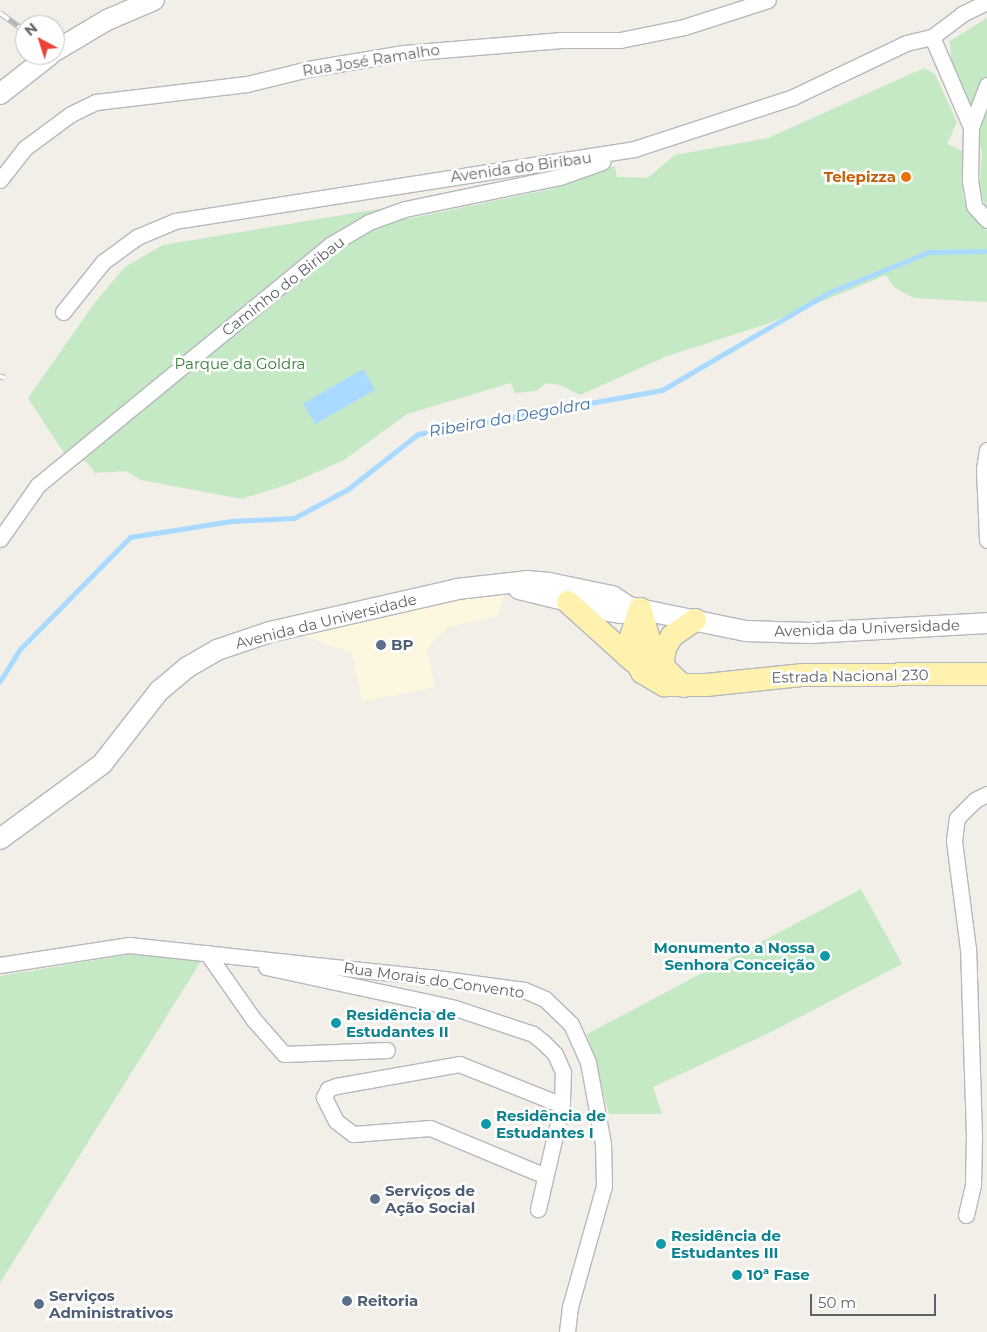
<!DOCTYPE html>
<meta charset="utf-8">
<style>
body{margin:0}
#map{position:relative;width:987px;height:1332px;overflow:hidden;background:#f1efe8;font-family:Montserrat,sans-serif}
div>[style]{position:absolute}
.commercial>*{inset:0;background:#fef7e0}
.green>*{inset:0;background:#c5e8c5}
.water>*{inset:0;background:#aadaff;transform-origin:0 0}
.stream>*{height:5px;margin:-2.5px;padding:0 2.5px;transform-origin:2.5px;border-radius:2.5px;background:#aadaff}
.roads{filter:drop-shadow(1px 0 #b5b8bc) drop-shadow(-1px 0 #b5b8bc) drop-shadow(0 1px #b5b8bc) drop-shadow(0 -1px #b5b8bc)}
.minor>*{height:15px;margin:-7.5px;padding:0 7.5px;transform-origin:7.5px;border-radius:7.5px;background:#fff}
.secondary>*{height:20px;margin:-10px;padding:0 10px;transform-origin:10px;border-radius:10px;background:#fff}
.primary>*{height:22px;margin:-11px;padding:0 11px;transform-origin:11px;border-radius:11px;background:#fff2af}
.rail>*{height:5.5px;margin-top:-2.75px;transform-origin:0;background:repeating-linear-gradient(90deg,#fff 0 11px,#b6b7b8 0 22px);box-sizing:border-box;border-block:1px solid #b6b7b8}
.dots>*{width:14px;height:14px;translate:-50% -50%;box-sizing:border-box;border:2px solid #fff;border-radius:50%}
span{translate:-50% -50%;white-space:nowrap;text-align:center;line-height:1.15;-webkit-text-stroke:5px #fff;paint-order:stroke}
.street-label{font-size:15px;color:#5f6368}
.food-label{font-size:15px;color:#c56008;font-weight:700}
.right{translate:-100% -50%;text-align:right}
.park-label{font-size:15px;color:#348238}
.service-label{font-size:15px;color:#4e5e75;font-weight:700}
.left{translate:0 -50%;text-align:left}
.culture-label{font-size:15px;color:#0d838f;font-weight:700}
.water-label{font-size:16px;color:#4174aa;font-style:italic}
.north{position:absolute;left:15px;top:15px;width:50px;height:50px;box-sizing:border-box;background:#fff;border:1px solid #bfc1c3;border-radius:50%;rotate:320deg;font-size:14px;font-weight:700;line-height:20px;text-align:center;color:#5f6368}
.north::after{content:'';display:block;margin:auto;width:18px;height:22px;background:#ea4335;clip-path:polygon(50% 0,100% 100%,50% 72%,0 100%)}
.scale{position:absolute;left:810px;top:1294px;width:126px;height:22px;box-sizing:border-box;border:2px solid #5f6368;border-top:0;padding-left:6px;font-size:15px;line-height:18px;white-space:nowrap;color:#5f6368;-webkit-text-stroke:4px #fff;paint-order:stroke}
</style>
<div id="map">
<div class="commercial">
<i style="clip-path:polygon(504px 593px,498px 616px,448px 627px,434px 640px,427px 650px,435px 687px,362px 702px,352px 653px,302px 635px,440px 600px)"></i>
</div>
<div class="green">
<i style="clip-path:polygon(987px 18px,987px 209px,979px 191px,982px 152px,975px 125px,948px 65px,951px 60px,950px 41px)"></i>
<i style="clip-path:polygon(924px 68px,935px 74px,957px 122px,947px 144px,962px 151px,963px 196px,969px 210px,987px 231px,987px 302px,913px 298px,894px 287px,886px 275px,767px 324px,667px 356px,580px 395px,560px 385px,546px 383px,536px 391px,515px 393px,511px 383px,407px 414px,344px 460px,292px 483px,242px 499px,141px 480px,126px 471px,95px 473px,87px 462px,66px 456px,28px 398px,96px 301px,125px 267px,163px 245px,396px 206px,407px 219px,551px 189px,615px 166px,617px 177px,647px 178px,675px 155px,768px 138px)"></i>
<i style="clip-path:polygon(861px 889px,902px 964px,769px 1033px,653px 1087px,662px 1114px,609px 1114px,587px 1034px)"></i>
<i style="clip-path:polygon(132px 954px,201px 961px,0 1283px,0 976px)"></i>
</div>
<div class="water">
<i style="left:363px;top:369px;width:24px;height:69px;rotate:60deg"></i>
</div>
<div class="stream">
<i style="left:0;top:681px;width:38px;rotate:-58deg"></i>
<i style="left:20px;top:649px;width:157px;rotate:-45.5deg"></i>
<i style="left:130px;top:537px;width:103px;rotate:-8.9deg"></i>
<i style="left:232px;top:521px;width:62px;rotate:-2.8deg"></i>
<i style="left:294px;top:518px;width:61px;rotate:-28.2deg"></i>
<i style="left:348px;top:489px;width:89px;rotate:-38.2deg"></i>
<i style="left:418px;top:434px;width:248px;rotate:-10.2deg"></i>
<i style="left:662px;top:390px;width:194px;rotate:-30.3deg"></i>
<i style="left:830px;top:292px;width:107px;rotate:-22deg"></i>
<i style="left:929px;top:252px;width:58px;rotate:-1deg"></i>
</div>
<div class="roads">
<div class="minor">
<i style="left:932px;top:37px;width:98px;rotate:66.6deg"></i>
<i style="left:971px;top:127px;width:53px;rotate:91.1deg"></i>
<i style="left:970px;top:180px;width:26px;rotate:81deg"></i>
<i style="left:974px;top:206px;width:19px;rotate:47deg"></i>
<i style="left:971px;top:127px;width:45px;rotate:-69.1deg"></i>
<i style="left:0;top:180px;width:41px;rotate:-52deg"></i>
<i style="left:25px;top:148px;width:57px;rotate:-36.5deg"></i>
<i style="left:71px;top:114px;width:28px;rotate:-26deg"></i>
<i style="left:96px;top:102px;width:152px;rotate:-6.8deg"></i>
<i style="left:247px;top:84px;width:63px;rotate:-13.8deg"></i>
<i style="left:308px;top:69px;width:97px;rotate:-9.5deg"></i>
<i style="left:404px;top:53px;width:158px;rotate:-4.7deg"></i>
<i style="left:561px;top:40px;width:59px"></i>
<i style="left:620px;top:40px;width:65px;rotate:-11.5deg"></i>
<i style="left:684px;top:27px;width:88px;rotate:-17.8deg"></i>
<i style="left:63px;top:312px;width:64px;rotate:-51.3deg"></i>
<i style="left:103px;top:262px;width:42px;rotate:-36.3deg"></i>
<i style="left:137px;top:237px;width:41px;rotate:-22.8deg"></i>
<i style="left:175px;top:221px;width:465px;rotate:-8.9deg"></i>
<i style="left:634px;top:149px;width:167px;rotate:-18.1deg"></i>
<i style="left:793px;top:97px;width:125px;rotate:-25.5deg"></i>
<i style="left:906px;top:43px;width:27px;rotate:-13deg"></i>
<i style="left:932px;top:37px;width:38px;rotate:-37deg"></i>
<i style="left:962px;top:14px;width:28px;rotate:-26deg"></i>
<i style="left:987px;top:450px;width:20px;rotate:99deg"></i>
<i style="left:984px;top:470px;width:70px;rotate:87.5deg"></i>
<i style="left:0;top:539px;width:66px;rotate:-54.9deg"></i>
<i style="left:38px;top:485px;width:378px;rotate:-39.4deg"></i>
<i style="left:330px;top:245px;width:45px;rotate:-30.5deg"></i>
<i style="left:369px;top:222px;width:38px;rotate:-20deg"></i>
<i style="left:405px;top:209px;width:158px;rotate:-11.7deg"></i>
<i style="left:560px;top:177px;width:45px;rotate:-19.7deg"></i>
<i style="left:207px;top:953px;width:82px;rotate:55deg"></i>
<i style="left:254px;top:1020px;width:45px;rotate:48.6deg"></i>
<i style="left:284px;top:1054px;width:103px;rotate:-2.2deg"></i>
<i style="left:0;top:965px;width:131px;rotate:-8.8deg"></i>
<i style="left:129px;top:945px;width:302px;rotate:6.1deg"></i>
<i style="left:429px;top:977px;width:96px;rotate:7.8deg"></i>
<i style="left:524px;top:990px;width:23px;rotate:23deg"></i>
<i style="left:545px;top:999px;width:36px;rotate:44deg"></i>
<i style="left:571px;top:1024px;width:42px;rotate:65.9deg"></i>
<i style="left:588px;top:1062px;width:83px;rotate:79.6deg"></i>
<i style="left:603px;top:1144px;width:42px;rotate:88.6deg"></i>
<i style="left:604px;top:1186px;width:126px;rotate:105.7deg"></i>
<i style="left:570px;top:1307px;width:25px;rotate:97deg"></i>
<i style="left:266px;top:967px;width:193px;rotate:12.2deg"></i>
<i style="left:455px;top:1008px;width:82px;rotate:18.4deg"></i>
<i style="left:533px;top:1034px;width:13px;rotate:39deg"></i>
<i style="left:543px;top:1042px;width:17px;rotate:45deg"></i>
<i style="left:555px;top:1054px;width:20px;rotate:66deg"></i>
<i style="left:563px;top:1072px;width:33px;rotate:92deg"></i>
<i style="left:562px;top:1105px;width:107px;rotate:103deg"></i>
<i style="left:543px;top:1175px;width:122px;rotate:-157.4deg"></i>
<i style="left:430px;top:1128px;width:77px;rotate:175.5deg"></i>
<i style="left:353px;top:1134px;width:21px;rotate:-143deg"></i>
<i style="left:336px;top:1121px;width:27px;rotate:-117deg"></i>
<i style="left:324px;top:1097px;width:9px;rotate:-63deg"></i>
<i style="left:328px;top:1089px;width:9px;rotate:-21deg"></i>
<i style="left:336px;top:1086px;width:125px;rotate:-10.1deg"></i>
<i style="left:459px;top:1064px;width:111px;rotate:21.7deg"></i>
<i style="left:966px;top:1215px;width:32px;rotate:-77deg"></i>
<i style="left:973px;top:1184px;width:48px;rotate:-88.8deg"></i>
<i style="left:974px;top:1136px;width:187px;rotate:-91.8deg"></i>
<i style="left:968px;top:949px;width:109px;rotate:-97.4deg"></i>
<i style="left:954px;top:841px;width:23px;rotate:-83deg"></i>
<i style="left:957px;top:818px;width:25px;rotate:-45deg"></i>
<i style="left:975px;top:800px;width:13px;rotate:-27deg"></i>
</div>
<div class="secondary">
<i style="left:55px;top:51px;width:61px;rotate:-30.8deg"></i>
<i style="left:107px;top:20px;width:51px;rotate:-23.1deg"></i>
<i style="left:0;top:94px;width:63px;rotate:-38deg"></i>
<i style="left:519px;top:589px;width:93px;rotate:13.7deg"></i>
<i style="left:609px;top:611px;width:12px;rotate:9deg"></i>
<i style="left:621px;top:613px;width:10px;rotate:-37deg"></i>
<i style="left:0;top:839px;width:127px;rotate:-36.3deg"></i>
<i style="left:102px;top:764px;width:93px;rotate:-52deg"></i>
<i style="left:159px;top:691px;width:35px;rotate:-40deg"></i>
<i style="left:186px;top:668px;width:36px;rotate:-30deg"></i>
<i style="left:217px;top:650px;width:56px;rotate:-18.8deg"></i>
<i style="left:270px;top:632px;width:192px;rotate:-12.9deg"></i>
<i style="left:457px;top:589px;width:70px;rotate:-6.5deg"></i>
<i style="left:527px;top:581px;width:22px;rotate:5deg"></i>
<i style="left:549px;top:583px;width:64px;rotate:11.7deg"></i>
<i style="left:612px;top:596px;width:20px;rotate:33deg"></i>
<i style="left:629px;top:607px;width:119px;rotate:11.6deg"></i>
<i style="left:746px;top:631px;width:64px;rotate:1.8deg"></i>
<i style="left:810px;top:633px;width:177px;rotate:-3.2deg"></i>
</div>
<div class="primary">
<i style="left:568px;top:602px;width:88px;rotate:42.2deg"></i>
<i style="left:640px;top:609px;width:35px;rotate:108deg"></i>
<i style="left:629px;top:642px;width:9px;rotate:90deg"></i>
<i style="left:629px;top:651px;width:25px;rotate:58deg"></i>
<i style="left:642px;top:672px;width:26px;rotate:31deg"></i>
<i style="left:664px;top:685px;width:42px"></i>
<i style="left:706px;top:685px;width:98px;rotate:-5.9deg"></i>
<i style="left:803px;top:675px;width:184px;rotate:-0.3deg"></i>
<i style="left:640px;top:609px;width:52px;rotate:73.3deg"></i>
<i style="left:655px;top:659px;width:39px;rotate:44deg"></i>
<i style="left:662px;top:667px;width:19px;rotate:-81deg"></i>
<i style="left:665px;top:648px;width:14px;rotate:-60deg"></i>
<i style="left:672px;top:636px;width:28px;rotate:-35deg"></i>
</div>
</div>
<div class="rail">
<i style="left:0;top:13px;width:31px;rotate:36deg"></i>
<i style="left:0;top:376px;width:5px;rotate:22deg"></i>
</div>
<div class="dots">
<i style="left:906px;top:177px;background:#e8710a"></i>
<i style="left:381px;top:645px;background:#5c6f8a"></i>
<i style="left:825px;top:956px;background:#0f9aa8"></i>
<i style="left:336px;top:1023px;background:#0f9aa8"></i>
<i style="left:486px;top:1124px;background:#0f9aa8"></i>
<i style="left:375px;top:1199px;background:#5c6f8a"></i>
<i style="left:661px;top:1244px;background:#0f9aa8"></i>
<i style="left:737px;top:1275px;background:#0f9aa8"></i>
<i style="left:347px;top:1301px;background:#5c6f8a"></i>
<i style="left:39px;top:1304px;background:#5c6f8a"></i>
</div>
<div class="street-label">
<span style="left:371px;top:60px;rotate:-9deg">Rua José Ramalho</span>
<span style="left:521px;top:167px;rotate:-8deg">Avenida do Biribau</span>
<span style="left:283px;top:286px;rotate:-38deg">Caminho do Biribau</span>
<span style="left:326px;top:621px;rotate:-14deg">Avenida da Universidade</span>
<span style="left:867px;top:628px;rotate:-2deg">Avenida da Universidade</span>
<span style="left:850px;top:676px;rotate:-1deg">Estrada Nacional 230</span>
<span style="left:434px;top:980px;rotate:8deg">Rua Morais do Convento</span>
</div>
<div class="food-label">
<span class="right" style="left:896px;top:177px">Telepizza</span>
</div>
<div class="park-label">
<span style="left:240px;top:364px">Parque da Goldra</span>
</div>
<div class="service-label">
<span class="left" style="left:391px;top:645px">BP</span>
<span class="left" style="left:385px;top:1199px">Serviços de<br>Ação Social</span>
<span class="left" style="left:49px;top:1304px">Serviços<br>Administrativos</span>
<span class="left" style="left:357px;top:1301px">Reitoria</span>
</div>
<div class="culture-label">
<span class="right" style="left:815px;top:956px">Monumento a Nossa<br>Senhora Conceição</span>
<span class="left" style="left:346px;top:1023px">Residência de<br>Estudantes II</span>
<span class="left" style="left:496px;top:1124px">Residência de<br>Estudantes I</span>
<span class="left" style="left:671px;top:1244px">Residência de<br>Estudantes III</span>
<span class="left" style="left:747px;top:1275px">10ª Fase</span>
</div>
<div class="water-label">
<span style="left:510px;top:418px;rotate:-10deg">Ribeira da Degoldra</span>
</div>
<div class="north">N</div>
<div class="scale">50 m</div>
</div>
